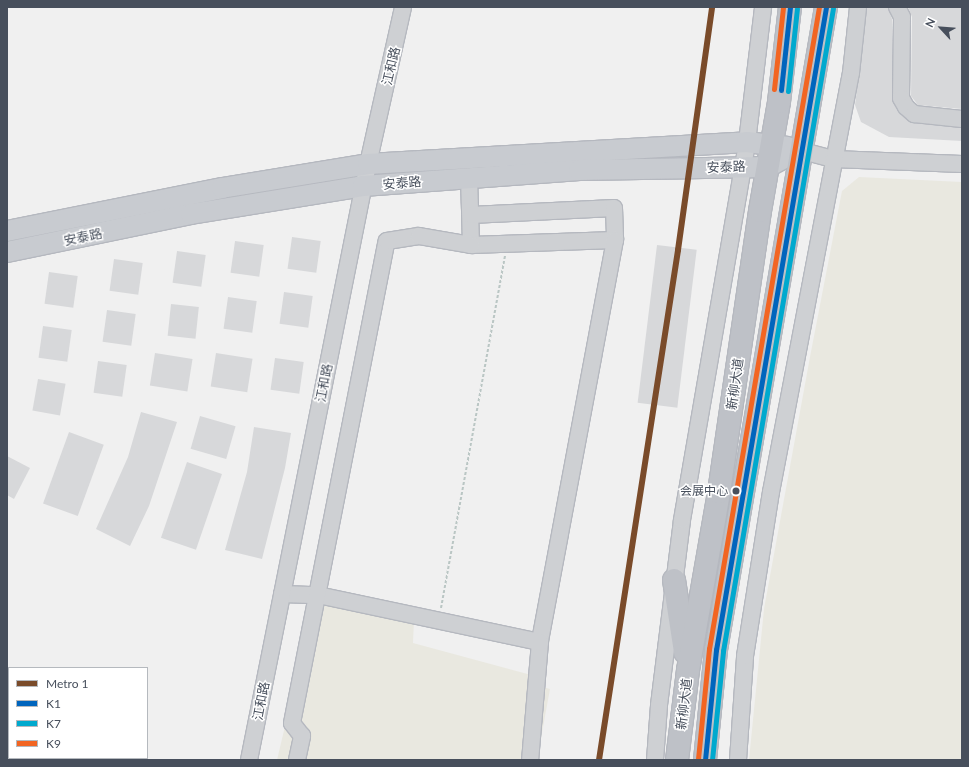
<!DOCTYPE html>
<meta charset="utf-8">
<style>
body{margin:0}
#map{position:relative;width:969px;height:767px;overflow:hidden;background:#f0f0f0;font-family:Lato,"Noto Sans SC",sans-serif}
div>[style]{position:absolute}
.commercial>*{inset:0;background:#e9e8e0}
.building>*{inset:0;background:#d7d8da;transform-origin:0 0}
.path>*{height:2px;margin-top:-1px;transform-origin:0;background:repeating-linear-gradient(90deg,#bac6c4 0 3px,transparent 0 5px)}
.roads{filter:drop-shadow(1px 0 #b5b8bf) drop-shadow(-1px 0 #b5b8bf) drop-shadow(0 1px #b5b8bf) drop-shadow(0 -1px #b5b8bf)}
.minor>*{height:16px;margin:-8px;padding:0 8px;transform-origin:8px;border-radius:8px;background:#ced0d3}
.major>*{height:20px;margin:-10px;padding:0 10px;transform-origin:10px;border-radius:10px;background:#c8cbd0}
.highway>*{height:22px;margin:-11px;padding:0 11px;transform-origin:11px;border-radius:11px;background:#bec1c7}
.bus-1>*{height:5px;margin:-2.5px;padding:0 2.5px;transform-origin:2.5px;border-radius:2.5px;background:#0065bd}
.bus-2>*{height:5px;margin:-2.5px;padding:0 2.5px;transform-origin:2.5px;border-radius:2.5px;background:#00a9ce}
.bus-3>*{height:5px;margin:-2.5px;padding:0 2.5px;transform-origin:2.5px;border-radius:2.5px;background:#f26522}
.metro-1>*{height:6px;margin:-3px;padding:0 3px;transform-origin:3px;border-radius:3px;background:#7a4b2a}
.dots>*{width:11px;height:11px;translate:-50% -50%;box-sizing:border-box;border:2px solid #fff;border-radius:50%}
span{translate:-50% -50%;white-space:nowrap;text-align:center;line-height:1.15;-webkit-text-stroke:3px #fff;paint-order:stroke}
.bus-label{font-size:12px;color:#474f5c}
.right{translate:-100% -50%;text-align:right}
.street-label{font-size:13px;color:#474f5c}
.frame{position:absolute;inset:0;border:8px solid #474f5c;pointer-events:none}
.legend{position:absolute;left:8px;top:667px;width:140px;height:92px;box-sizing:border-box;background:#fff;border:1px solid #b5b9be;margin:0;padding:5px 7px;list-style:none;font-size:12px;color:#474f5c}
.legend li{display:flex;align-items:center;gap:8px;height:20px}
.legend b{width:20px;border:1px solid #b5b9be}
.north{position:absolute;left:921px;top:8px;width:40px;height:40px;-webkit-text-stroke:3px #fff;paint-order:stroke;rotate:296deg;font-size:11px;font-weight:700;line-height:16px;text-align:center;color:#474f5c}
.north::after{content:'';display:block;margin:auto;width:14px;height:18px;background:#474f5c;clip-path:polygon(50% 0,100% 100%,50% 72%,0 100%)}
</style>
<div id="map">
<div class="commercial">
<i style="clip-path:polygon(859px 177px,962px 182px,962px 760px,749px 760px,764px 609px,810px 357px,842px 191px)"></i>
<i style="clip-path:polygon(315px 599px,414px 620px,413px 643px,535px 676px,533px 684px,550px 689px,537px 760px,277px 760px)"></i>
</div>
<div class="building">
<i style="clip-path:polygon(867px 7px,888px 7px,892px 19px,892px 98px,898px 112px,913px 123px,962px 128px,962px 141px,889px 137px,861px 122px,855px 105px)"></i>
<i style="clip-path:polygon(908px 7px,962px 7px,962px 109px,918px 105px,911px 96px,912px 17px)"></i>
<i style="left:292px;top:237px;width:29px;height:32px;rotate:8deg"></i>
<i style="left:235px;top:241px;width:29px;height:32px;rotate:8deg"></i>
<i style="left:657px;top:245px;width:40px;height:159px;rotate:7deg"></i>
<i style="left:177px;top:251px;width:29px;height:32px;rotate:8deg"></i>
<i style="left:114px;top:259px;width:29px;height:32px;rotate:8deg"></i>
<i style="left:49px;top:272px;width:29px;height:32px;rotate:8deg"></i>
<i style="left:284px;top:292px;width:29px;height:32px;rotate:8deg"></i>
<i style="left:228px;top:297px;width:29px;height:32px;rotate:8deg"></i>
<i style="left:171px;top:304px;width:28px;height:32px;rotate:6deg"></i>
<i style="left:107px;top:310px;width:29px;height:32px;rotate:8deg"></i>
<i style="left:43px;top:326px;width:29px;height:32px;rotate:8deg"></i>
<i style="left:155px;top:353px;width:38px;height:33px;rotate:9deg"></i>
<i style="left:216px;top:353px;width:37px;height:34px;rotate:9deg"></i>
<i style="left:275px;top:358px;width:29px;height:32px;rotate:8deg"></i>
<i style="left:98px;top:361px;width:29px;height:32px;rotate:8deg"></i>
<i style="left:38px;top:379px;width:28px;height:32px;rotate:10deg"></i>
<i style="clip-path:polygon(141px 412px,177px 422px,149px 506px,130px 546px,96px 529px,128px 457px)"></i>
<i style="left:200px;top:416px;width:37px;height:34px;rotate:16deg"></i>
<i style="clip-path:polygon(254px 427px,291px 433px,285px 468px,262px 559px,225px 550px,247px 472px)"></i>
<i style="left:69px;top:432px;width:37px;height:76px;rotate:20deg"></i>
<i style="clip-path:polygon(7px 456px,30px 468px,14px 499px,7px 495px)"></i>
<i style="left:187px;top:462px;width:37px;height:80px;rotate:19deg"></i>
</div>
<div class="path">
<i style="left:441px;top:608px;width:358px;rotate:-79.7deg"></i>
</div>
<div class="roads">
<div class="minor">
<i style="left:897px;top:7px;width:11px;rotate:63deg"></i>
<i style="left:902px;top:17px;width:81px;rotate:90.7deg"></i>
<i style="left:901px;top:98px;width:10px;rotate:61deg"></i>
<i style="left:906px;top:107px;width:11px;rotate:41deg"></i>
<i style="left:914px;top:114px;width:48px;rotate:5.9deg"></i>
<i style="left:799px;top:150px;width:35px;rotate:15deg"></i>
<i style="left:833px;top:159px;width:129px;rotate:2.2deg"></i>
<i style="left:469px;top:177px;width:68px;rotate:88.3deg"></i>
<i style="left:471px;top:245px;width:144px;rotate:-2deg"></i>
<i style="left:471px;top:215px;width:143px;rotate:-2.8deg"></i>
<i style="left:614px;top:208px;width:32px;rotate:88deg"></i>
<i style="left:615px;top:240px;width:409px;rotate:100.6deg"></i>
<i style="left:540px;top:642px;width:118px;rotate:94.8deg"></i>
<i style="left:282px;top:594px;width:36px;rotate:2deg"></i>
<i style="left:318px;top:595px;width:227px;rotate:12deg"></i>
<i style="left:249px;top:760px;width:608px;rotate:-78.71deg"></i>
<i style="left:368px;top:164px;width:161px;rotate:-77.4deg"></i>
<i style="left:297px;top:760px;width:25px;rotate:-78deg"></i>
<i style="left:302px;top:736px;width:16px;rotate:-128deg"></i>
<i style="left:292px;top:723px;width:491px;rotate:-78.9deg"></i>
<i style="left:387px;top:241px;width:32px;rotate:-9deg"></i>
<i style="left:419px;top:236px;width:53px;rotate:9.8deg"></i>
<i style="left:655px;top:760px;width:55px;rotate:-85.8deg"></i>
<i style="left:659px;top:705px;width:186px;rotate:-82.9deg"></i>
<i style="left:682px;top:520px;width:384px;rotate:-80.2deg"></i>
<i style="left:747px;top:142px;width:136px;rotate:-83.2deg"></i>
<i style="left:738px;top:760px;width:104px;rotate:-86.1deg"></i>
<i style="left:745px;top:656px;width:166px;rotate:-81deg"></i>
<i style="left:771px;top:492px;width:427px;rotate:-79.2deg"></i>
<i style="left:851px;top:73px;width:66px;rotate:-83.9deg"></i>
</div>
<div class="major">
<i style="left:7px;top:231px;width:219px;rotate:-11.3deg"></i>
<i style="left:222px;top:188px;width:148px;rotate:-9.3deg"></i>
<i style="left:368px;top:164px;width:380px;rotate:-3.3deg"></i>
<i style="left:747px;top:142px;width:41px;rotate:7deg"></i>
<i style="left:7px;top:252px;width:188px;rotate:-11.7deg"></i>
<i style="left:191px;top:214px;width:174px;rotate:-9.2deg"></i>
<i style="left:363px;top:186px;width:217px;rotate:-4.2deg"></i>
<i style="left:579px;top:170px;width:189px;rotate:-0.9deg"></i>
<i style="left:768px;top:167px;width:35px;rotate:-29deg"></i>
<i style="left:7px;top:737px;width:2px"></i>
<i style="left:116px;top:758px;width:4px;rotate:27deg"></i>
</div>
<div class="highway">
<i style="left:674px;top:580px;width:73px;rotate:81.3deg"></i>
<i style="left:677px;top:760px;width:91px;rotate:-83deg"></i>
<i style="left:688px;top:670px;width:181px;rotate:-80.1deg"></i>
<i style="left:719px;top:492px;width:284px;rotate:-81.7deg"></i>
<i style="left:760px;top:211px;width:111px;rotate:-80.1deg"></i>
<i style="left:779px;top:102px;width:96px;rotate:-83.4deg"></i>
<i style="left:705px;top:760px;width:111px;rotate:-84.3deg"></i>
<i style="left:716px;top:650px;width:652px;rotate:-80.29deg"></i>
</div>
</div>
<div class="bus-1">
<i style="left:781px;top:90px;width:83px;rotate:-83.8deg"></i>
<i style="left:705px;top:760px;width:111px;rotate:-84.3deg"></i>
<i style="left:716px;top:650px;width:652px;rotate:-80.29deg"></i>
</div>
<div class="bus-2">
<i style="left:788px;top:91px;width:83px;rotate:-83.8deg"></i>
<i style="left:712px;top:760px;width:110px;rotate:-84.2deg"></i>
<i style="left:723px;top:651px;width:652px;rotate:-80.29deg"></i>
</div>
<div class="bus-3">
<i style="left:774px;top:89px;width:82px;rotate:-83.7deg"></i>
<i style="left:698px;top:759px;width:111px;rotate:-84.3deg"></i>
<i style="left:709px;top:649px;width:651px;rotate:-80.28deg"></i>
</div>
<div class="metro-1">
<i style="left:599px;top:760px;width:516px;rotate:-81.19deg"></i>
<i style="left:678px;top:250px;width:245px;rotate:-82deg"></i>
</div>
<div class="dots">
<i style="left:736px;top:491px;background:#474f5c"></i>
</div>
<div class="bus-label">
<span class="right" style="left:728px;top:491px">会展中心</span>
</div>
<div class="street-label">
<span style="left:391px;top:66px;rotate:-77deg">江和路</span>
<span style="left:726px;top:167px;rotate:-2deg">安泰路</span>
<span style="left:402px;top:183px;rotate:-5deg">安泰路</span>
<span style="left:83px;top:237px;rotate:-12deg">安泰路</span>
<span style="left:324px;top:383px;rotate:-79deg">江和路</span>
<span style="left:735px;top:384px;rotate:-82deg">新柳大道</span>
<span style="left:261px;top:701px;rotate:-79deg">江和路</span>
<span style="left:684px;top:704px;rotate:-83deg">新柳大道</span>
</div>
<div class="frame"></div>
<ul class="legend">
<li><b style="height:5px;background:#7a4b2a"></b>Metro 1</li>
<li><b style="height:5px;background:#0065bd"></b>K1</li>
<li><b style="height:5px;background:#00a9ce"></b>K7</li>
<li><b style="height:5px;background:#f26522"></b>K9</li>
</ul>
<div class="north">N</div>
</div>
